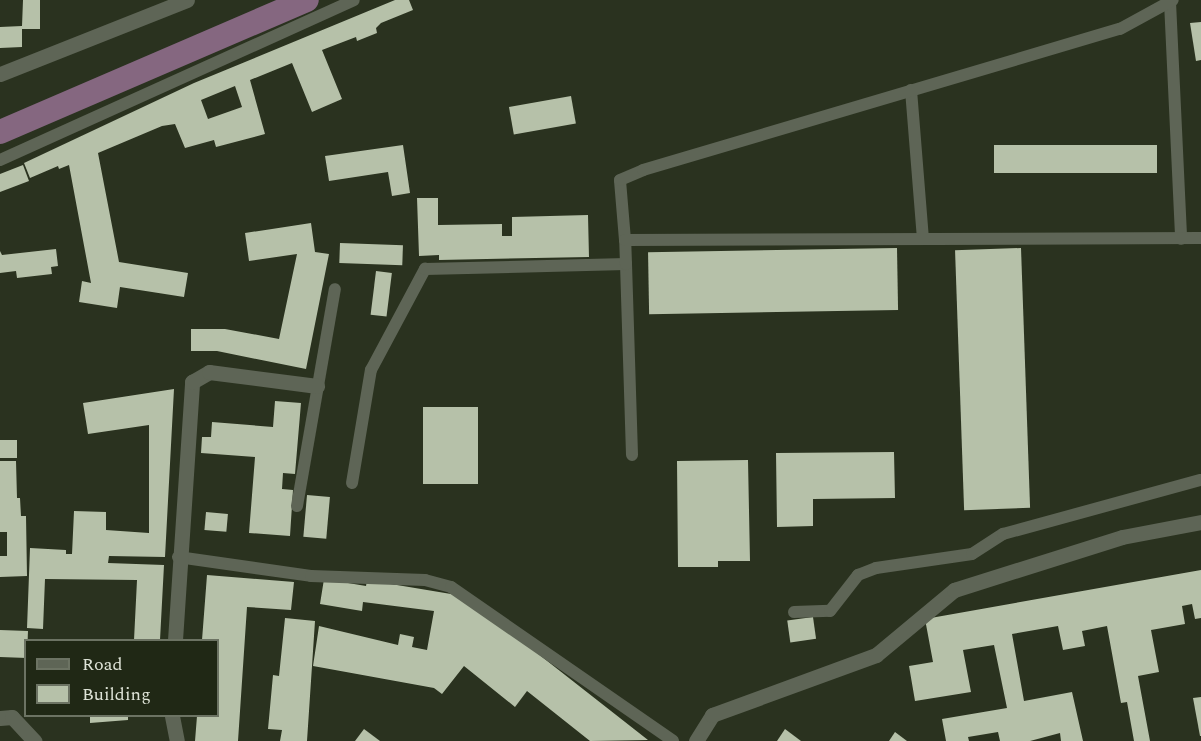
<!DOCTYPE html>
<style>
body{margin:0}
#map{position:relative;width:1201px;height:741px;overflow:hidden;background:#2a321f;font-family:Spectral,serif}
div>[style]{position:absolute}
.canal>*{height:24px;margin:-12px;padding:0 12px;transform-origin:12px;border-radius:12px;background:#856780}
.building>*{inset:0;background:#b6c1a9;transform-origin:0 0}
.service>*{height:12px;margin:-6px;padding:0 6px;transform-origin:6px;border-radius:6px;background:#5e6556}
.minor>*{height:15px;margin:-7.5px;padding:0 7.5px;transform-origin:7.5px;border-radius:7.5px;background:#5e6556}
span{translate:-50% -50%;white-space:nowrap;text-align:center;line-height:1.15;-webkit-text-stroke:6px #202815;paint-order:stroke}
.legend{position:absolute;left:24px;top:639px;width:195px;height:78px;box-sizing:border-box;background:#202815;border:2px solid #6c7363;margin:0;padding:8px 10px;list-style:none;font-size:18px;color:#dee3d7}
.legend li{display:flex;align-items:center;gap:12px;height:30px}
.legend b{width:30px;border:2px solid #6c7363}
</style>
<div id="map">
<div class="canal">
<i style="left:0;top:132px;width:334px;rotate:-23.3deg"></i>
</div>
<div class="building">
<i style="clip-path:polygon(23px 0,40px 0,40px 29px,22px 29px,22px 47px,0 48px,0 27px,22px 26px)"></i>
<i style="clip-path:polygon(evenodd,395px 0,409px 0,413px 10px,381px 23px,376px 28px,377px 33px,357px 41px,356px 37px,322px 50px,342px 99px,312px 112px,292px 63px,250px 80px,265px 134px,216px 147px,214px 140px,185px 148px,175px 124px,162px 126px,98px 153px,119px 262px,188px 273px,184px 297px,120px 287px,117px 308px,79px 302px,82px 281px,91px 283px,69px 165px,59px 169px,58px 166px,30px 178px,24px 163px,194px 83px,395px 0,235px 86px,242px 107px,208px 119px,201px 100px,235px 86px)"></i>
<i style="clip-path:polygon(1201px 22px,1201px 60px,1196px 61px,1190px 23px)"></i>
<i style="left:571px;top:96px;width:28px;height:63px;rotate:80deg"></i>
<i style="clip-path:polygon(403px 145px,410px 193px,392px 196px,388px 172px,329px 181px,325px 156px)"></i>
<i style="left:1157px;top:145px;width:28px;height:163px;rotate:90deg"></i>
<i style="clip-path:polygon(23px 165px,29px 181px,0 192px,0 174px)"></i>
<i style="clip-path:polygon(417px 198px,438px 198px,438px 225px,502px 224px,502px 236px,512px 236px,512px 217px,588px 215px,589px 257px,439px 260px,439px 255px,419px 256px)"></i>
<i style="clip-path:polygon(311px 223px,315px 252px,329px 254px,306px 369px,217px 351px,191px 351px,191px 329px,225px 329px,279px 339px,297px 254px,249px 261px,245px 233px)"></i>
<i style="left:340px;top:243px;width:63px;height:20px;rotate:2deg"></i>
<i style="left:897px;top:248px;width:62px;height:249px;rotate:89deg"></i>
<i style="left:1021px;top:248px;width:260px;height:66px;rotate:88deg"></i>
<i style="clip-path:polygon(56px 249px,58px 266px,51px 267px,52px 274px,17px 278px,16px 271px,0 273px,0 251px,2px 255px)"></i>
<i style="left:376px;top:271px;width:16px;height:44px;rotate:7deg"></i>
<i style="clip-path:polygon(174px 389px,165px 557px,109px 556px,108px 563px,164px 565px,160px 640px,134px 640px,137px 580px,45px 579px,43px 629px,27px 628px,30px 548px,66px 550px,66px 554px,72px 554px,74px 511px,106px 512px,106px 530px,149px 533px,149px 425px,88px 434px,83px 403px)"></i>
<i style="clip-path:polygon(275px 401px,301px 403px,295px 474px,283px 473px,282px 489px,293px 490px,290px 536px,249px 533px,255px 457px,201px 453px,202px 437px,211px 437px,212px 422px,273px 427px)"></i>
<i style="left:423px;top:407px;width:55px;height:77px"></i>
<i style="left:0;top:440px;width:17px;height:18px"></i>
<i style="clip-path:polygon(894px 452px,895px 498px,813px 499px,813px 526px,777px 527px,776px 453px)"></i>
<i style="clip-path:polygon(748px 460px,750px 561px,718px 561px,718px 567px,678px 567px,677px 461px)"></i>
<i style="clip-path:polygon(0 461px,16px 461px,17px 498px,20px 498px,21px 516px,26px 516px,27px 576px,0 577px,0 556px,7px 556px,7px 532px,0 532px)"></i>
<i style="left:307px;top:495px;width:23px;height:42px;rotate:5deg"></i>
<i style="left:206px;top:512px;width:22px;height:18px;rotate:5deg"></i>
<i style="clip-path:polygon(1201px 570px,1201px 618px,1195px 619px,1192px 604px,1182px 606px,1185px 624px,1151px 630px,1159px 672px,1138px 676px,1150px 741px,1134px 741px,1127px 702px,1121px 703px,1107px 626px,1082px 631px,1085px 646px,1063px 650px,1058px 626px,1012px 634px,1024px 701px,1072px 692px,1083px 741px,1061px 741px,1060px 733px,1030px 741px,1000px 741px,998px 732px,968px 737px,969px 741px,946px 741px,942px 719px,1007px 708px,994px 645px,963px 650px,971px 692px,915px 701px,909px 666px,933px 662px,925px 619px)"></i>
<i style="clip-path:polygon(207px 575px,294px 582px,291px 610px,247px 607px,238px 741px,195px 741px,197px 716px,218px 716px,218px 640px,202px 640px)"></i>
<i style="clip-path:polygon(324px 579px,366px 586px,367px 580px,457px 595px,482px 610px,648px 740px,590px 741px,527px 691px,515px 707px,464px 666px,442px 694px,434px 688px,313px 666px,319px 626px,398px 645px,400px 634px,414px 637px,412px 647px,427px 650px,434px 611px,363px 602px,362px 611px,320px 604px)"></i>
<i style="left:813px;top:617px;width:22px;height:26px;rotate:82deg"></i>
<i style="clip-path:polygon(285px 618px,315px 621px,307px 741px,280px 741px,282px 730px,268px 729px,273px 675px,279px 676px)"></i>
<i style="left:0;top:630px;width:28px;height:27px;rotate:2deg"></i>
<i style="clip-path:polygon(1201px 697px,1201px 736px,1200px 736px,1193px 698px)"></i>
<i style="clip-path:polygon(90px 716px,128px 716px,128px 720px,90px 723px)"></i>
<i style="clip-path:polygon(364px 729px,380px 741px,355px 741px)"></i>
<i style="clip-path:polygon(785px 729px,801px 741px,777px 741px)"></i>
<i style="clip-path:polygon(895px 732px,907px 741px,889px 741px)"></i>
</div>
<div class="service">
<i style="left:1170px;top:2px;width:237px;rotate:87.3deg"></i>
<i style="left:911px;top:90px;width:149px;rotate:85.4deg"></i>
<i style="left:0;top:160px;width:388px;rotate:-24.3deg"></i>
<i style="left:625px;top:240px;width:60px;rotate:-94.8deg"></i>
<i style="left:620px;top:180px;width:25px;rotate:-23deg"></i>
<i style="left:643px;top:170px;width:497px;rotate:-16.5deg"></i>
<i style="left:1120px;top:29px;width:60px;rotate:-28.7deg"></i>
<i style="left:626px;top:264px;width:191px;rotate:88.2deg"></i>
<i style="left:352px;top:483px;width:115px;rotate:-80.5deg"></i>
<i style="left:371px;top:370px;width:115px;rotate:-61.9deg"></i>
<i style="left:425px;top:269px;width:201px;rotate:-1.4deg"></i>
<i style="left:626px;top:264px;width:24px;rotate:-92deg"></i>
<i style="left:625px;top:240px;width:576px;rotate:-0.2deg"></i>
<i style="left:297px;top:506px;width:220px;rotate:-80.1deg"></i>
<i style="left:178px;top:557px;width:134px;rotate:8.1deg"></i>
<i style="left:311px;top:576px;width:114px;rotate:2deg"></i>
<i style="left:425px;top:580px;width:27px;rotate:15deg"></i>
<i style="left:451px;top:587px;width:270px;rotate:34.7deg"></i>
<i style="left:794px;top:612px;width:36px;rotate:-2deg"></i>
<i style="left:830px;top:611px;width:46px;rotate:-52.1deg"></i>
<i style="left:858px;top:575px;width:19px;rotate:-21deg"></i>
<i style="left:876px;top:568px;width:97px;rotate:-8.3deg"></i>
<i style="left:972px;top:554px;width:37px;rotate:-33deg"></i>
<i style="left:1003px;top:534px;width:205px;rotate:-15.3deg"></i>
</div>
<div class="minor">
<i style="left:0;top:74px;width:201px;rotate:-21.6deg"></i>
<i style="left:175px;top:640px;width:259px;rotate:-86.2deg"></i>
<i style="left:192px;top:382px;width:20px;rotate:-30deg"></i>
<i style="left:209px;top:372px;width:109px;rotate:7.4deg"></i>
<i style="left:172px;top:716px;width:25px;rotate:79deg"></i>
<i style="left:0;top:718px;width:12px;rotate:-5deg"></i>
<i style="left:12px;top:717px;width:33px;rotate:47deg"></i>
<i style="left:696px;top:741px;width:31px;rotate:-58deg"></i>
<i style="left:712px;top:715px;width:175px;rotate:-20.1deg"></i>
<i style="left:876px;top:655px;width:102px;rotate:-39.8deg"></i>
<i style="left:954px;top:590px;width:176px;rotate:-17.5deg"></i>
<i style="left:1122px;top:537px;width:80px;rotate:-10.8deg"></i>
</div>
<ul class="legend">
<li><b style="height:8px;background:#5e6556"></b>Road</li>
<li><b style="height:16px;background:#b6c1a9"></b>Building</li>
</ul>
</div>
